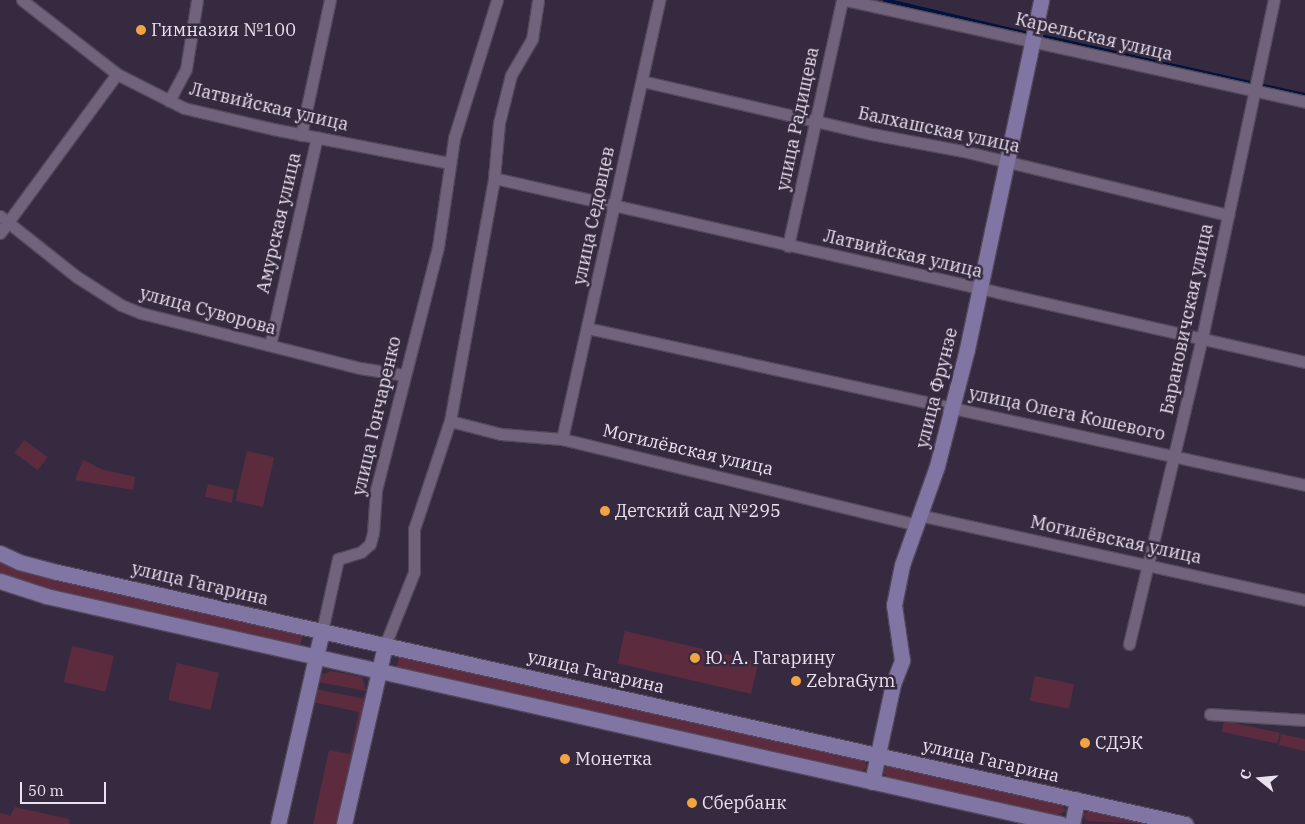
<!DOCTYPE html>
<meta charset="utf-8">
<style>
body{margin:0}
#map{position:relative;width:1305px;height:824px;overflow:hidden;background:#362a40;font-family:"IBM Plex Serif",serif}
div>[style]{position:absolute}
.green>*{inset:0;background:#5c2c3e;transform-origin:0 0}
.stream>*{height:4px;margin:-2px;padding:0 2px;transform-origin:2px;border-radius:2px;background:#02123c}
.roads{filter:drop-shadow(1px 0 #52485a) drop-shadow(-1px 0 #52485a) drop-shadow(0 1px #52485a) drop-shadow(0 -1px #52485a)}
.street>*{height:11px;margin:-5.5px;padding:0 5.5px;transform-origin:5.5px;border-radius:5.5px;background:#71637c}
.secondary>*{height:15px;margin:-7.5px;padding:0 7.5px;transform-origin:7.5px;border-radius:7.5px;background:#8175a3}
.dots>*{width:14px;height:14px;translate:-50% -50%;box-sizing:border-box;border:2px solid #362a40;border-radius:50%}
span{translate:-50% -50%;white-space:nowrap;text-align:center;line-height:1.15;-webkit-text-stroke:5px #362a40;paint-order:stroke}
.poi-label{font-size:18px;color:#e8e1ef}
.left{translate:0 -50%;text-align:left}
.street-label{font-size:18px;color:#e8e1ef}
.north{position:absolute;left:1235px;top:754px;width:50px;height:50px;-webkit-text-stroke:4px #362a40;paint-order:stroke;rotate:287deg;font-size:14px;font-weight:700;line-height:20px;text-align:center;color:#e8e1ef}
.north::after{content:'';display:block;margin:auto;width:18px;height:22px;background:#e8e1ef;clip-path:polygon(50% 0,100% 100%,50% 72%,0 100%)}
.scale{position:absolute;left:20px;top:782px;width:86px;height:22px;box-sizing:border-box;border:2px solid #e8e1ef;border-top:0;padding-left:6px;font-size:15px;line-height:18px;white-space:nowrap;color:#e8e1ef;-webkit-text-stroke:4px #362a40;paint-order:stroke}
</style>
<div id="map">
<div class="green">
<i style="left:24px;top:440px;width:29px;height:16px;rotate:36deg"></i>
<i style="left:247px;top:451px;width:28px;height:51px;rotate:13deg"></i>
<i style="clip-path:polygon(83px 460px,101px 469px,135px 477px,133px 490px,75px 480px)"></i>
<i style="left:208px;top:484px;width:27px;height:13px;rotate:13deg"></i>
<i style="clip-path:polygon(0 563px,22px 571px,303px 635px,300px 645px,34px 585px,0 572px)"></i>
<i style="left:625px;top:631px;width:137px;height:33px;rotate:13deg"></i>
<i style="left:72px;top:646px;width:43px;height:37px;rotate:13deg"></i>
<i style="clip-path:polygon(399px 657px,864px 760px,867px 767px,862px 771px,397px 667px)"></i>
<i style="left:177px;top:663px;width:43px;height:38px;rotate:13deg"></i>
<i style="clip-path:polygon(331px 671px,362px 677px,366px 691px,318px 682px,321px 675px)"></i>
<i style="left:1035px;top:676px;width:40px;height:25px;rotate:12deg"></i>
<i style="clip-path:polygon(315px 689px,365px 699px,340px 824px,313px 824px,329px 750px,350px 754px,359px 712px,313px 702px)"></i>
<i style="left:1224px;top:721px;width:57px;height:11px;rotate:12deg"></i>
<i style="clip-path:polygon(1281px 734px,1305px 739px,1305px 751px,1279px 745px)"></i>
<i style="clip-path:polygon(886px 766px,1062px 805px,1066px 811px,1058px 815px,888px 777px,883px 773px)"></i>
<i style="clip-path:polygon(15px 807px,69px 819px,70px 824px,0 824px,0 813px,10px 816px)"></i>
<i style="clip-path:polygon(1089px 811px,1147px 824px,1087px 821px,1082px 815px)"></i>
</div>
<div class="stream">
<i style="left:885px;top:0;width:148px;rotate:13.3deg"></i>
<i style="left:1036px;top:35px;width:276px;rotate:12.6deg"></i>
</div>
<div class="roads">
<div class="street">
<i style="left:22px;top:0;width:120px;rotate:37.9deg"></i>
<i style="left:117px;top:74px;width:75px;rotate:26.9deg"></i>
<i style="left:184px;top:108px;width:91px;rotate:13.3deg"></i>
<i style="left:273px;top:129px;width:179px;rotate:10.9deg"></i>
<i style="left:846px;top:0;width:470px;rotate:12.5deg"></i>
<i style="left:642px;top:81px;width:236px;rotate:13deg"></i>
<i style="left:872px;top:134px;width:93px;rotate:10.6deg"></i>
<i style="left:963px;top:151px;width:273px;rotate:13.6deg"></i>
<i style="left:169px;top:101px;width:36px;rotate:-62deg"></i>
<i style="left:186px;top:69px;width:70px;rotate:-80.9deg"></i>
<i style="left:301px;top:135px;width:138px;rotate:-77.9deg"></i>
<i style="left:494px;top:178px;width:832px;rotate:12.78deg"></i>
<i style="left:0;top:216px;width:98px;rotate:38.4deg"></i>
<i style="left:77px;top:277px;width:52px;rotate:32.5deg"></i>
<i style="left:121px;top:305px;width:22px;rotate:22deg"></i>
<i style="left:141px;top:313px;width:226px;rotate:14.1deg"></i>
<i style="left:360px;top:368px;width:45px;rotate:9deg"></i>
<i style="left:0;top:233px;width:197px;rotate:-53.7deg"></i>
<i style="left:788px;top:246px;width:252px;rotate:-77.6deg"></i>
<i style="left:587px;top:328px;width:735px;rotate:12.33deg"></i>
<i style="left:270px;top:345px;width:213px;rotate:-77.3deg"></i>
<i style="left:450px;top:421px;width:53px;rotate:14.3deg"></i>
<i style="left:501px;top:434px;width:61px;rotate:4.7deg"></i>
<i style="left:562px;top:439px;width:365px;rotate:13.6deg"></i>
<i style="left:562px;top:439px;width:450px;rotate:-77.5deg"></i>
<i style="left:919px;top:515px;width:395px;rotate:12.4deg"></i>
<i style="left:322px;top:631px;width:74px;rotate:-77.5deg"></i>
<i style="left:338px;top:559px;width:24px;rotate:-17deg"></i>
<i style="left:361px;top:552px;width:12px;rotate:-42deg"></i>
<i style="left:370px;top:544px;width:11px;rotate:-75deg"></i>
<i style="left:373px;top:533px;width:43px;rotate:-86deg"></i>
<i style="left:376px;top:490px;width:251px;rotate:-75.7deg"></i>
<i style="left:438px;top:247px;width:110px;rotate:-81.6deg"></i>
<i style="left:454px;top:138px;width:145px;rotate:-72.7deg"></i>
<i style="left:1129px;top:644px;width:315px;rotate:-76.6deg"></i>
<i style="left:1202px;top:338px;width:346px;rotate:-78deg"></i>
<i style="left:385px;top:645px;width:79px;rotate:-68.3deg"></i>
<i style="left:414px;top:572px;width:43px;rotate:-90deg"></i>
<i style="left:414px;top:529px;width:114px;rotate:-71.6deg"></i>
<i style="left:450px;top:421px;width:247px;rotate:-79.7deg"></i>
<i style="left:494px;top:178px;width:55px;rotate:-84.8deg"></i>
<i style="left:499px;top:123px;width:49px;rotate:-76deg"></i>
<i style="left:511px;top:75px;width:42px;rotate:-59.7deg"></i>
<i style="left:532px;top:39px;width:39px;rotate:-81deg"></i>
<i style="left:1210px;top:714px;width:95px;rotate:3.6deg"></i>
</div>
<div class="secondary">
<i style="left:0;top:553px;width:21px;rotate:25deg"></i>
<i style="left:19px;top:562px;width:39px;rotate:15deg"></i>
<i style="left:57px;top:572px;width:1156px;rotate:12.59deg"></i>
<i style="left:0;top:581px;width:48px;rotate:18.1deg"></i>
<i style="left:46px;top:596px;width:1040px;rotate:12.66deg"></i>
<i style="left:872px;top:782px;width:100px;rotate:-77.9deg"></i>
<i style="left:893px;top:684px;width:26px;rotate:-69deg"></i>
<i style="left:902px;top:660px;width:56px;rotate:-98.3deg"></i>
<i style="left:894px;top:605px;width:41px;rotate:-78.7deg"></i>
<i style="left:902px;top:565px;width:105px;rotate:-70.5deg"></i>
<i style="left:937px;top:466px;width:121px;rotate:-75.6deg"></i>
<i style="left:967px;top:349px;width:357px;rotate:-78deg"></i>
<i style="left:278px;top:824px;width:198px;rotate:-77.2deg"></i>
<i style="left:344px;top:824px;width:184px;rotate:-77.1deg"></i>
<i style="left:1072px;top:824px;width:25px;rotate:-78deg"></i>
</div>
</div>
<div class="dots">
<i style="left:141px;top:30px;background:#f3a442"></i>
<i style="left:605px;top:511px;background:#f3a442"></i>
<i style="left:695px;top:658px;background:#f3a442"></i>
<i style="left:796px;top:681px;background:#f3a442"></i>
<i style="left:1085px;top:743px;background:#f3a442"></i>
<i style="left:565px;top:759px;background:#f3a442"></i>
<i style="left:692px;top:803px;background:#f3a442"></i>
</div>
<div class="poi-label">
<span class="left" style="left:151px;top:30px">Гимназия №100</span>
<span class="left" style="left:615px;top:511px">Детский сад №295</span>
<span class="left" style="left:705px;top:658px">Ю. А. Гагарину</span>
<span class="left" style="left:806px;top:681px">ZebraGym</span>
<span class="left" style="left:1095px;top:743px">СДЭК</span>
<span class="left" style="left:575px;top:759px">Монетка</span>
<span class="left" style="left:702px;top:803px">Сбербанк</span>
</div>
<div class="street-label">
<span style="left:1094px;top:37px;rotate:13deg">Карельская улица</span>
<span style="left:269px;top:107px;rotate:13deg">Латвийская улица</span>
<span style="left:798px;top:119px;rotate:-78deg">улица Радищева</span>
<span style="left:939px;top:130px;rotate:12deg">Балхашская улица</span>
<span style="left:594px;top:216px;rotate:-78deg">улица Седовцев</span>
<span style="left:279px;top:223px;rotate:-77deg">Амурская улица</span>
<span style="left:903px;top:254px;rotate:13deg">Латвийская улица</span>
<span style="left:208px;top:311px;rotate:15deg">улица Суворова</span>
<span style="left:1187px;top:319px;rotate:-78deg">Барановичская улица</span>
<span style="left:937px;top:388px;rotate:-76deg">улица Фрунзе</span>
<span style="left:1067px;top:414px;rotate:12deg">улица Олега Кошевого</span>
<span style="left:377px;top:416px;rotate:-77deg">улица Гончаренко</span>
<span style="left:688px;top:450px;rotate:13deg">Могилёвская улица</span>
<span style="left:1116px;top:540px;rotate:12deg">Могилёвская улица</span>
<span style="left:200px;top:584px;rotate:13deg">улица Гагарина</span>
<span style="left:596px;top:672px;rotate:13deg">улица Гагарина</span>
<span style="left:991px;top:761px;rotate:13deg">улица Гагарина</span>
</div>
<div class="north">С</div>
<div class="scale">50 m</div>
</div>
